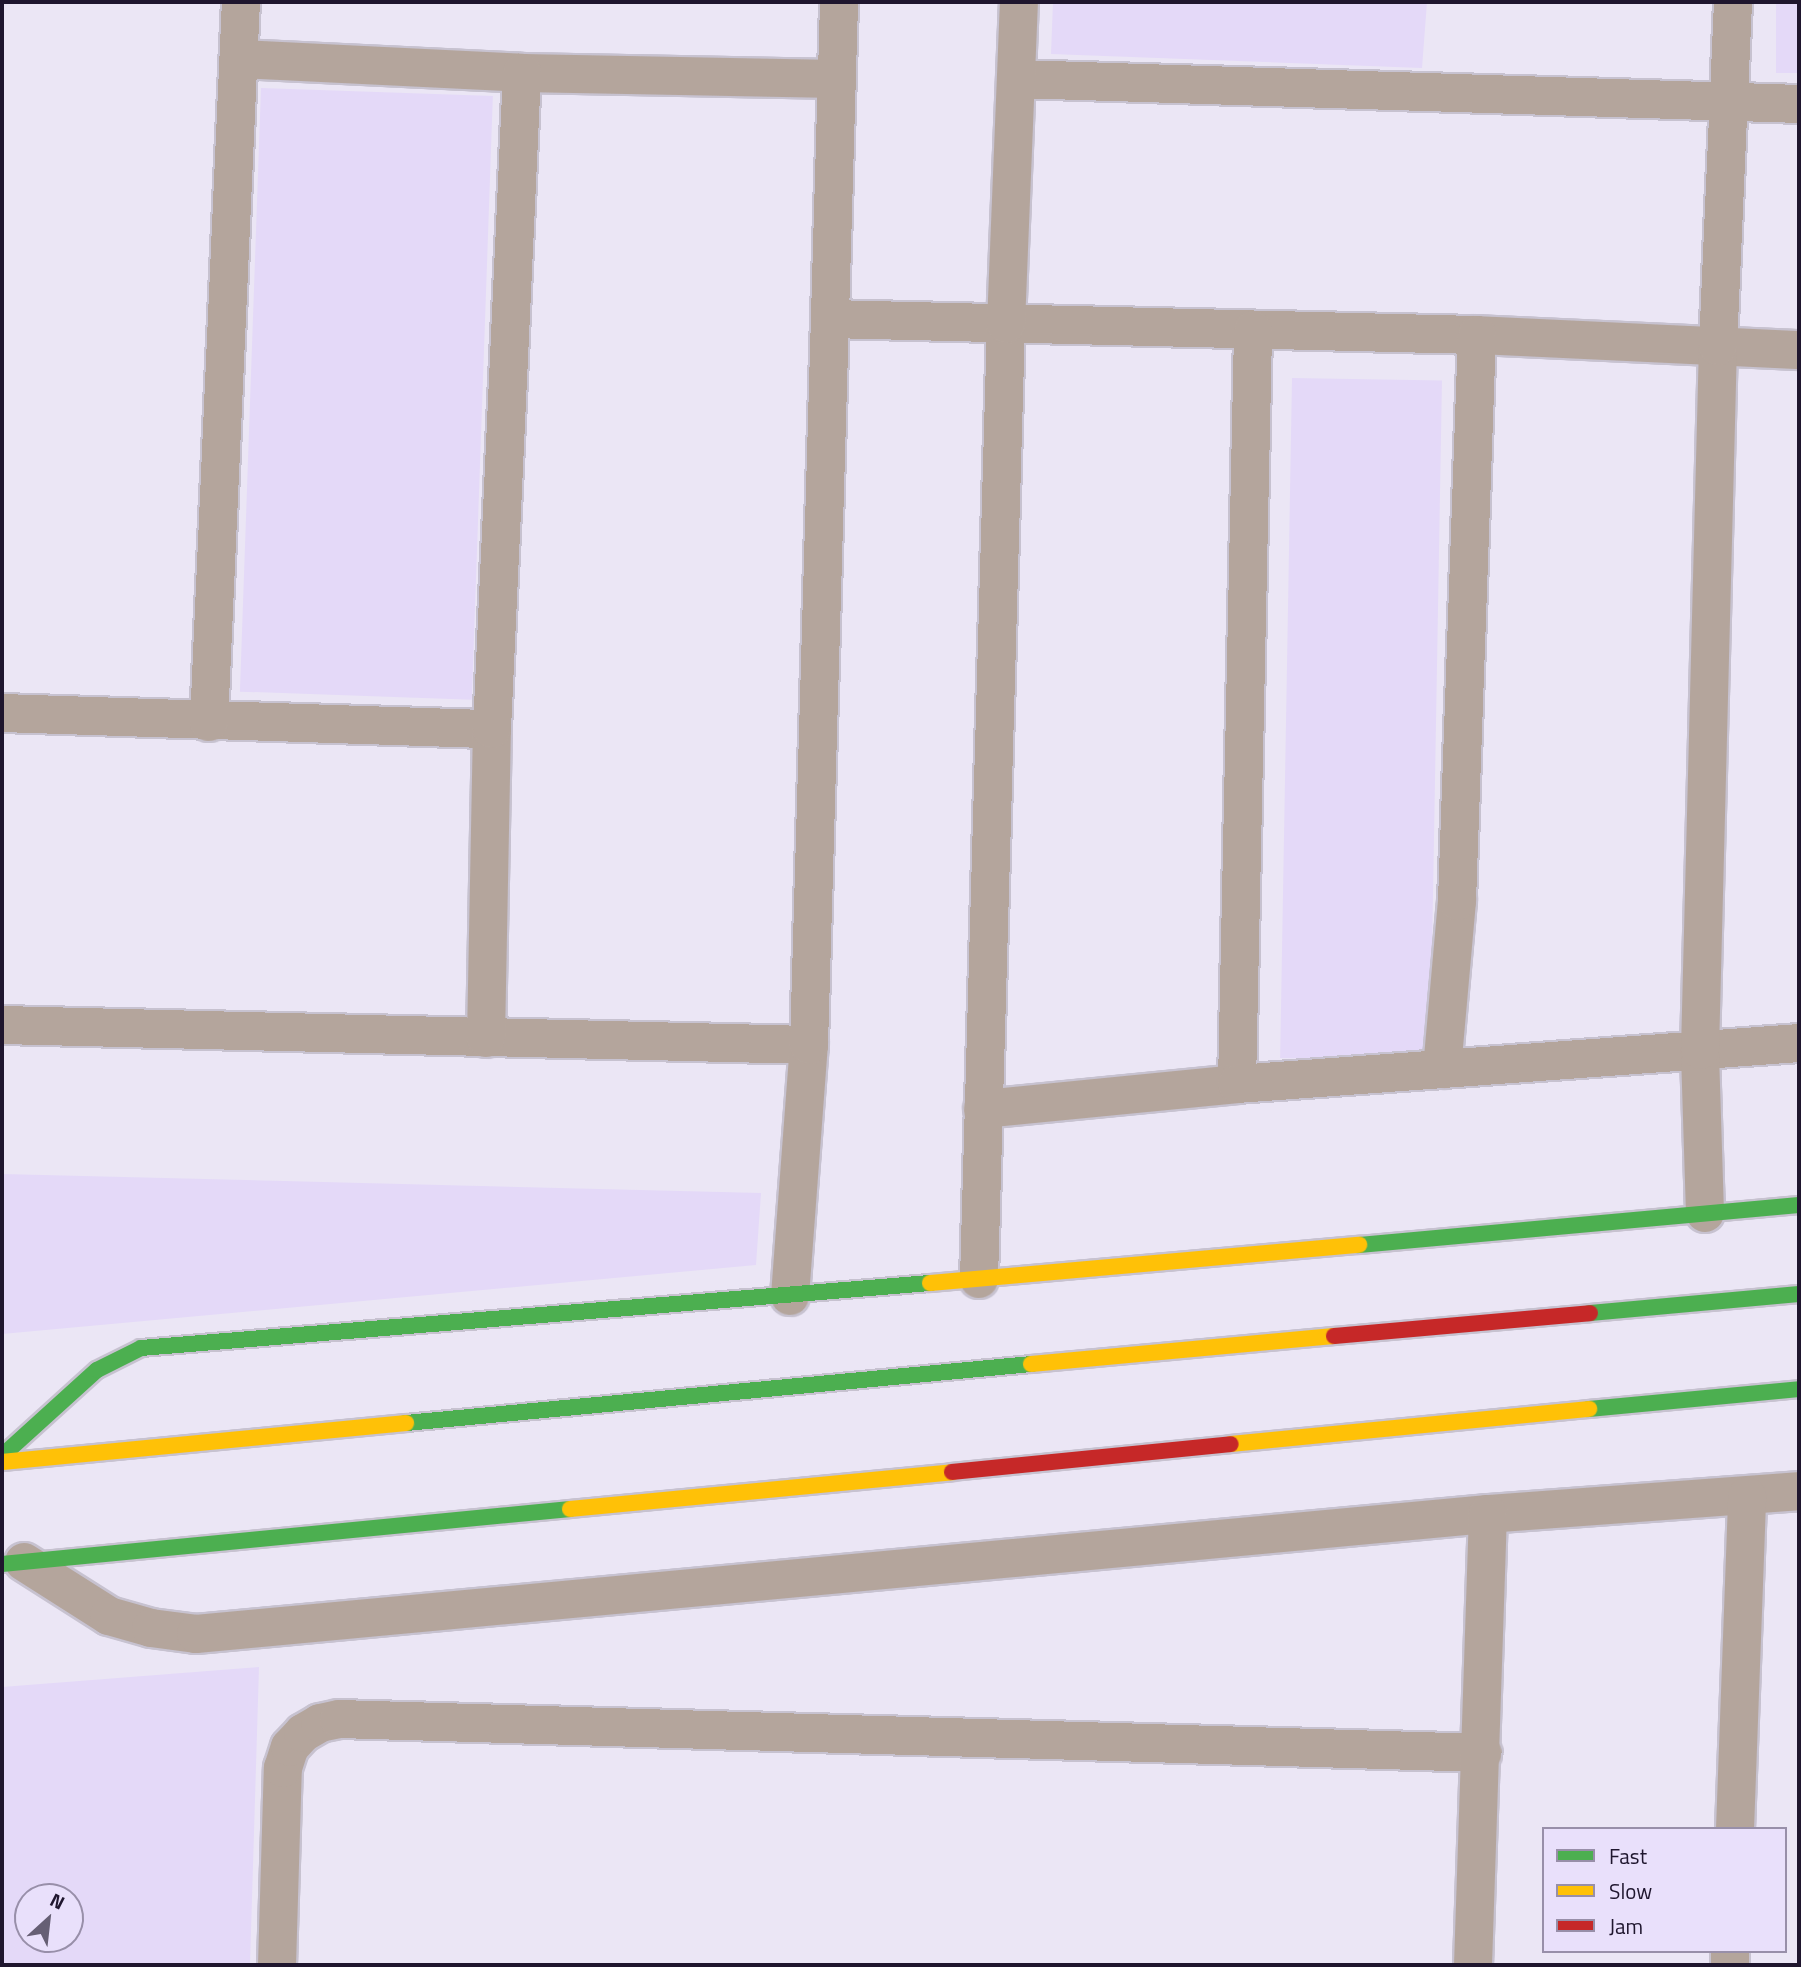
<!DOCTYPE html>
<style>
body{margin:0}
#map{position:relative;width:1801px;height:1967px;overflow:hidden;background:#ebe6f5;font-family:"Titillium Web",sans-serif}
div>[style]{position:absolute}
.green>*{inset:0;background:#e4d9f8;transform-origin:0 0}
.roads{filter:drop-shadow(2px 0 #c7c2d0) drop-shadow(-2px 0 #c7c2d0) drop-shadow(0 2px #c7c2d0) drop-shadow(0 -2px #c7c2d0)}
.street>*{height:38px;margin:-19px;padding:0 19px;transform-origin:19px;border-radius:19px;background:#b4a59c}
.fast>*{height:16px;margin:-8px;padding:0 8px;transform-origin:8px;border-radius:8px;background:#4caf50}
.slow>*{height:16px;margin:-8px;padding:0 8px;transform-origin:8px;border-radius:8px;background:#ffc107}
.jam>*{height:16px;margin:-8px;padding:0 8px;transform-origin:8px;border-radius:8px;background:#c62828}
span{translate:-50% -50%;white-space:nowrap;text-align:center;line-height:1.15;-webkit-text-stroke:6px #e9e0fb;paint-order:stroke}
.frame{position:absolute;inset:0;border:4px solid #1f162e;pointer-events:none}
.legend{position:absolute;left:1542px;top:1827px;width:245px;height:126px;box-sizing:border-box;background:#e9e0fb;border:2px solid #988fa9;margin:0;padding:9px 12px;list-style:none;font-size:21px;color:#1f162e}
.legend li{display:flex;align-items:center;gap:14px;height:35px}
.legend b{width:35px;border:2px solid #988fa9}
.north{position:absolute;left:14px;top:1883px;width:70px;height:70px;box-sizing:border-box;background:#e9e0fb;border:2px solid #988fa9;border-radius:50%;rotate:27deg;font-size:19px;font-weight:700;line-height:28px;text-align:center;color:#1f162e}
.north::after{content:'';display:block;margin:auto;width:24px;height:32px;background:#665f74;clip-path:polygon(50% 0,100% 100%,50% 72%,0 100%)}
</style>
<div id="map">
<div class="green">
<i style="clip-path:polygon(1053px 2px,1427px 2px,1422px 68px,1051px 54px)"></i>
<i style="left:1776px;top:2px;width:23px;height:71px"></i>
<i style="left:261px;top:88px;width:232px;height:604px;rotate:2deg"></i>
<i style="left:1292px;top:378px;width:150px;height:680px;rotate:1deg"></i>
<i style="clip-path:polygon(2px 1174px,761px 1193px,756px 1265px,2px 1334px)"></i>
<i style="clip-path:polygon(evenodd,259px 1667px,250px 1965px,2px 1965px,2px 1687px,259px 1667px,70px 1897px,70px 1939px,28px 1939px,28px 1897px,70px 1897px)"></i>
</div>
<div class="roads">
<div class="street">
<i style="left:240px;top:59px;width:282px;rotate:2.8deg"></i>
<i style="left:522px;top:73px;width:315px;rotate:1.1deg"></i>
<i style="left:1018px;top:79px;width:781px;rotate:1.83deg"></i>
<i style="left:830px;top:319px;width:647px;rotate:1.42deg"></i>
<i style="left:1477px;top:335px;width:322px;rotate:2.7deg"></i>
<i style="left:2px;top:713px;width:490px;rotate:1.9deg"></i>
<i style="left:209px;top:722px;width:721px;rotate:-87.46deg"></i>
<i style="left:2px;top:1025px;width:807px;rotate:1.42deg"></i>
<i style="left:486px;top:1038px;width:309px;rotate:-88.9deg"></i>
<i style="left:492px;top:729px;width:657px;rotate:-87.38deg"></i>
<i style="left:1442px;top:1069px;width:169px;rotate:-84.9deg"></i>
<i style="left:1457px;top:901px;width:566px;rotate:-87.98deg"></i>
<i style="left:1237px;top:1084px;width:754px;rotate:-88.78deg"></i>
<i style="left:983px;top:1109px;width:255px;rotate:-5.6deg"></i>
<i style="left:1237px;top:1084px;width:563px;rotate:-4.17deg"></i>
<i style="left:1705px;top:1213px;width:163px;rotate:-91.8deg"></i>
<i style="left:1700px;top:1050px;width:704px;rotate:-88.54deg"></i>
<i style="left:1718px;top:346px;width:344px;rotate:-87.5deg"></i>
<i style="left:979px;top:1279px;width:955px;rotate:-88.38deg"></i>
<i style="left:1006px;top:324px;width:322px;rotate:-87.7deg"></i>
<i style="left:790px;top:1296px;width:252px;rotate:-85.7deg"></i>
<i style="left:809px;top:1045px;width:1043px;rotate:-88.35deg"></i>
<i style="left:24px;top:1562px;width:101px;rotate:32.4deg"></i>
<i style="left:109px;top:1616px;width:44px;rotate:15.9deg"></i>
<i style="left:151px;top:1628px;width:45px;rotate:7.6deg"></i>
<i style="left:196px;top:1634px;width:1298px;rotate:-5.31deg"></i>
<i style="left:1488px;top:1514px;width:312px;rotate:-4.2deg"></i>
<i style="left:1735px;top:1829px;width:333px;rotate:-87.9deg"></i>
<i style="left:277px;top:1965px;width:197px;rotate:-88.3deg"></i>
<i style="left:283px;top:1768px;width:22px;rotate:-72deg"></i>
<i style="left:290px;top:1747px;width:19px;rotate:-47deg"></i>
<i style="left:303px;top:1733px;width:20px;rotate:-30deg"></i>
<i style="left:320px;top:1723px;width:19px;rotate:-12deg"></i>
<i style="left:339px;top:1719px;width:1144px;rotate:1.7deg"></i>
<i style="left:1473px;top:1965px;width:451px;rotate:-88.1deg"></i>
<i style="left:1730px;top:1965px;width:14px;rotate:-90deg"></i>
</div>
<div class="fast">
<i style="left:1359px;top:1245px;width:442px;rotate:-5.2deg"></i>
<i style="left:1590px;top:1313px;width:210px;rotate:-5.2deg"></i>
<i style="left:1589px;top:1409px;width:211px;rotate:-5.4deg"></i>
<i style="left:406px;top:1423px;width:628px;rotate:-5.39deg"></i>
<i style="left:2px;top:1456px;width:128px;rotate:-42.2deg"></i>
<i style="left:97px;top:1370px;width:49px;rotate:-26.6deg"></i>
<i style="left:141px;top:1348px;width:792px;rotate:-4.71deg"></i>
<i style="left:2px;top:1564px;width:571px;rotate:-5.53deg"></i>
</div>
<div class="slow">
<i style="left:930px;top:1283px;width:431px;rotate:-5.1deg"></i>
<i style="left:1031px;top:1364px;width:304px;rotate:-5.3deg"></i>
<i style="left:1231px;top:1444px;width:360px;rotate:-5.6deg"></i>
<i style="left:2px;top:1462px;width:406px;rotate:-5.5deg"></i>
<i style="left:570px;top:1509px;width:384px;rotate:-5.5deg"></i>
</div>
<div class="jam">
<i style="left:1334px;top:1336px;width:257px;rotate:-5.1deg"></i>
<i style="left:952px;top:1472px;width:280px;rotate:-5.7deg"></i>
</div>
</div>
<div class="frame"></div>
<ul class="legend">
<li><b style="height:9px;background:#4caf50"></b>Fast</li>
<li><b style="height:9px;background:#ffc107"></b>Slow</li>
<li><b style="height:9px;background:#c62828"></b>Jam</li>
</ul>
<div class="north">N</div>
</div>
